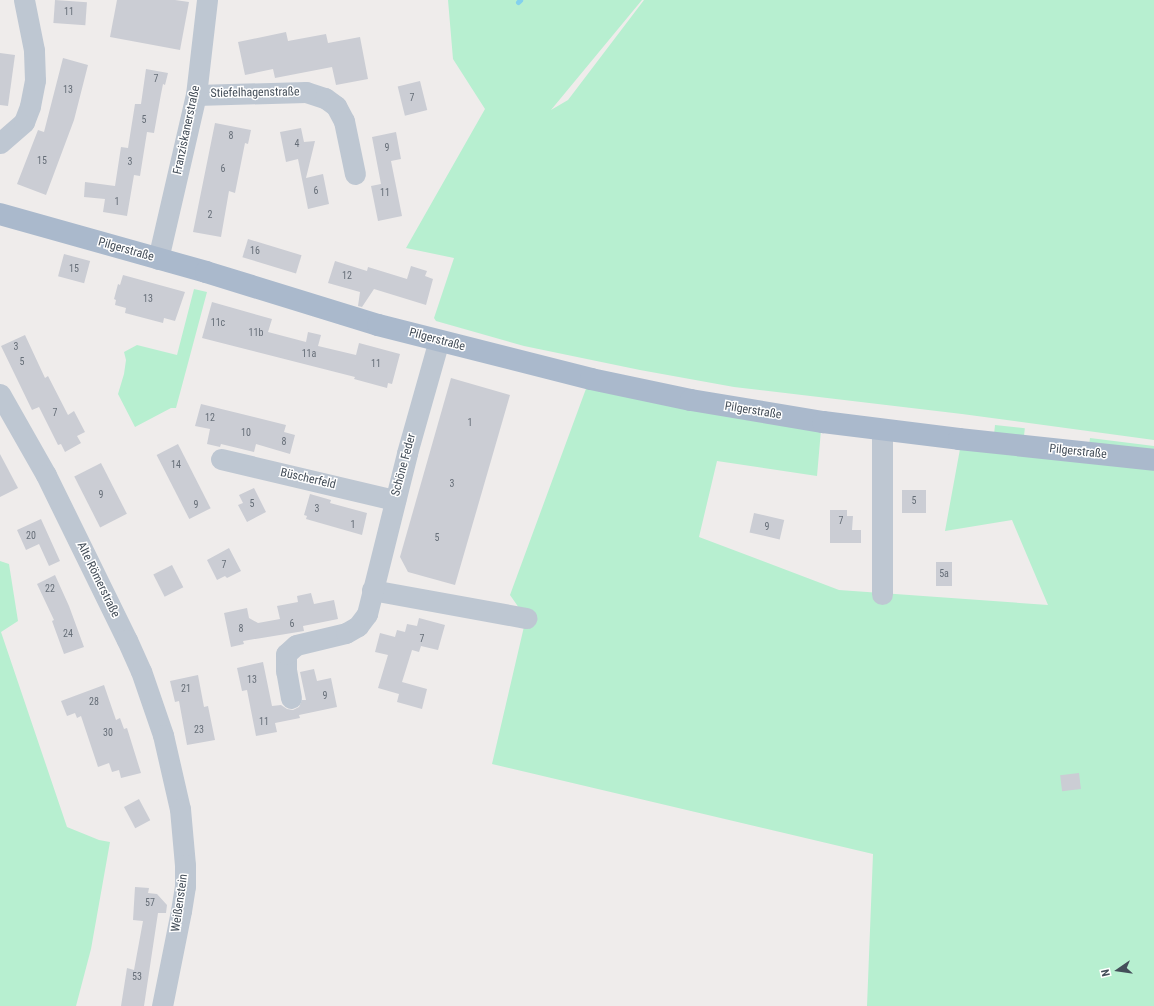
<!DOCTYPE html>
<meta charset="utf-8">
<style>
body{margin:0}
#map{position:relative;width:1154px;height:1006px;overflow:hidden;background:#efeceb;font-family:"Roboto Condensed",sans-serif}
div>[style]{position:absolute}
.green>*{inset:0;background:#b7efd0;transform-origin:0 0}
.stream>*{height:5px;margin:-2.5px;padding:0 2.5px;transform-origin:2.5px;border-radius:2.5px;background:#83d1ed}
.building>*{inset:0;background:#cbcdd4;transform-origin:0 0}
.minor>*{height:21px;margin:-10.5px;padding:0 10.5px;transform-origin:10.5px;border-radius:10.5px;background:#bec7d2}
.major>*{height:22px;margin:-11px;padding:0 11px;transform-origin:11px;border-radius:11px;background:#aab9cc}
span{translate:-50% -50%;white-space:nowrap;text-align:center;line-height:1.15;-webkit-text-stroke:3px #fff;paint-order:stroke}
.number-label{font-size:10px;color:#666e78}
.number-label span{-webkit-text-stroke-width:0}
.street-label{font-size:12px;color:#444e59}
.north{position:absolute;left:1098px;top:950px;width:40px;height:40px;-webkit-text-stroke:3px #fff;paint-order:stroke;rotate:257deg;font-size:11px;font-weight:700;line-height:16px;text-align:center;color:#444e59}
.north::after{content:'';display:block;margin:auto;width:14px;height:18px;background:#444e59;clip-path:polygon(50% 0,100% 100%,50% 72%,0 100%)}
</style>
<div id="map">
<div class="green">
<i style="clip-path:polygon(448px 0,642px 0,551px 110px,568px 100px,644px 0,1154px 0,1154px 440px,962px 414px,734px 387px,640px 370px,524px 346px,436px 321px,434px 318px,454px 258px,406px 248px,485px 109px,453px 59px)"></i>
<i style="clip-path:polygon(194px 289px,207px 292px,176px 408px,171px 408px,135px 427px,118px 394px,124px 374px,126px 360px,124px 352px,137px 345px,177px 355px)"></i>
<i style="clip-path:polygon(587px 386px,821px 430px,817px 476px,717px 461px,699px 537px,839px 590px,1048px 605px,1012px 520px,945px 531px,960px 449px,1154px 467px,1154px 1006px,867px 1006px,873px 854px,492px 764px,526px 618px,510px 595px)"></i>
<i style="left:995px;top:425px;width:30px;height:11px;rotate:6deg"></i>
<i style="clip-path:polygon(1090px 438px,1154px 446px,1154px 453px,1089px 446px)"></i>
<i style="clip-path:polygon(0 561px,9px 564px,18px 621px,1px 632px,67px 827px,99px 840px,110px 842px,91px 949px,76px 1006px,0 1006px)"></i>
</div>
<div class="stream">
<i style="left:518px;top:2px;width:3px;rotate:-45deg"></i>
</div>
<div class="building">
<i style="left:55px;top:0;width:32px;height:23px;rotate:4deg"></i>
<i style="clip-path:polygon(117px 0,175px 0,189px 2px,180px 50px,110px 37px)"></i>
<i style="clip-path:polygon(286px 32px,288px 41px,326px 34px,328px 43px,360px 37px,368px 79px,336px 85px,332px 67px,275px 78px,273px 69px,245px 75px,238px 42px)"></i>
<i style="clip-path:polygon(0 53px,15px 55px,8px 106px,0 105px)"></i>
<i style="clip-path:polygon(63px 58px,88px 65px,74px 120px,46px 195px,17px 184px,38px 130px,44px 132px)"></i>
<i style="clip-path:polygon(146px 69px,168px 73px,165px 85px,163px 84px,161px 94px,154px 133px,147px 132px,140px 176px,134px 175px,127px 216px,103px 212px,105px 199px,84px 197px,85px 182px,115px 186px,121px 147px,128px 148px,135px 104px,141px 104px)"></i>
<i style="left:420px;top:81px;width:30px;height:23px;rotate:76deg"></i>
<i style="clip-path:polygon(215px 123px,251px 130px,248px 144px,245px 143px,235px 193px,229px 191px,221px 237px,193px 232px)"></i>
<i style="clip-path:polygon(301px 128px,304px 142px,315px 141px,306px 178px,323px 174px,329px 204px,308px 209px,298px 159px,286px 162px,280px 132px)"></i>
<i style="clip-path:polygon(396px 132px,401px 159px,391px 161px,402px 216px,378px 221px,371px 186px,381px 184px,372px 137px)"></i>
<i style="left:248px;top:239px;width:56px;height:19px;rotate:17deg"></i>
<i style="left:64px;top:254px;width:27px;height:23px;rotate:15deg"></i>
<i style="clip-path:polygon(335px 261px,367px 271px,368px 267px,407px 279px,411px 266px,427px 271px,425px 276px,433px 279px,426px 305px,374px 289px,362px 307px,358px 306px,360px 292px,328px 283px)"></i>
<i style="clip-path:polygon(123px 275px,185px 292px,175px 321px,164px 318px,163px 323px,125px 313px,126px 308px,115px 305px,116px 300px,114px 299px,118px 284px,120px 285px)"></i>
<i style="clip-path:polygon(212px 302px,272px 319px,268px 332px,306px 342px,308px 332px,321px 335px,318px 346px,356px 355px,359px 343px,400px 354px,392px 384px,388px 383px,387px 388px,354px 379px,355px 377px,202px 338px)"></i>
<i style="clip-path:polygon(25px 335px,45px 378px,48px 376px,68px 415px,74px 411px,85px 432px,77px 436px,81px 443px,65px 452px,61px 444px,58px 445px,39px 407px,32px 410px,1px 346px)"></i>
<i style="clip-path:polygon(451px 378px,510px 395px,455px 585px,408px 572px,400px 557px)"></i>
<i style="clip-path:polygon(201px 404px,286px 425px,284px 432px,295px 435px,290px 454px,256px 444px,254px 452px,221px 444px,220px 447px,207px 444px,210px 429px,195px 426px)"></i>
<i style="left:178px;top:444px;width:72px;height:24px;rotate:63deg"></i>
<i style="clip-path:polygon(0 454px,18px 488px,0 497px)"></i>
<i style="left:101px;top:463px;width:57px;height:30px;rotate:63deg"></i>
<i style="clip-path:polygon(254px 488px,266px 512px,247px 522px,238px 505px,243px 503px,239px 495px)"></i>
<i style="left:902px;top:490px;width:24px;height:23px"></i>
<i style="clip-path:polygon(310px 494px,331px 500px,330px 503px,367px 513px,362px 535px,306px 519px,307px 516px,304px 515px)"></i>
<i style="clip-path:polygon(830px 510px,847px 510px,847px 516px,853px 516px,852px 530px,861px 530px,861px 543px,830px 543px)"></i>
<i style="left:754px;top:513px;width:31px;height:20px;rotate:13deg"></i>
<i style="clip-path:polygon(41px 519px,60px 561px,49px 566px,39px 544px,26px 550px,17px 530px)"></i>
<i style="clip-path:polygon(229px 548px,241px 571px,227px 578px,225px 576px,217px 580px,207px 560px)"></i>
<i style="left:936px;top:562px;width:16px;height:24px"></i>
<i style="left:172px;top:565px;width:25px;height:21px;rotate:63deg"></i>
<i style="clip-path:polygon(55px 575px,69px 606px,84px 647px,64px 654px,52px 621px,54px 620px,37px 584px)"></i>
<i style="clip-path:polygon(311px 593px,314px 604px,334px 600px,338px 619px,303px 626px,304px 631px,243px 641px,244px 644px,231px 647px,224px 613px,247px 608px,249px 618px,258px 623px,280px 619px,277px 606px,298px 602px,297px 596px)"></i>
<i style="clip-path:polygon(419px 618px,445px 625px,438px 650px,421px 646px,419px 652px,412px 650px,402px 682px,427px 689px,422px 709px,397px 702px,399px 694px,378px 688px,388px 655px,375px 652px,380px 633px,395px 637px,397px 630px,405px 632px,407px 624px,417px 626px)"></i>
<i style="clip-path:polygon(263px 662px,272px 706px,281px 705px,287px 709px,293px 710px,299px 707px,302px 700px,306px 700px,300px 672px,314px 669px,317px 681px,331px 678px,337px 707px,299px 715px,300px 718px,275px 723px,277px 732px,256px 736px,247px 690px,242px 691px,237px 668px)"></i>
<i style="clip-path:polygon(198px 675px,204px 707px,208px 706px,215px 740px,187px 745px,179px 701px,175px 702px,170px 681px)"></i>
<i style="clip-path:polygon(104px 685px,116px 720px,120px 718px,124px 729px,127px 728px,141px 773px,121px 778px,119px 770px,112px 772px,109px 763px,98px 767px,81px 716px,77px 718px,75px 713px,67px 716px,61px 701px)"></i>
<i style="left:1079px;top:773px;width:16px;height:19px;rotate:83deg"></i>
<i style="left:139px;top:799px;width:24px;height:17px;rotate:62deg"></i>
<i style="clip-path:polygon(135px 887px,149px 888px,148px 893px,157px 894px,167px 905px,166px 913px,158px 913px,144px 1006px,121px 1006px,127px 968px,134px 970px,143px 921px,133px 920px)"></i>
</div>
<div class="minor">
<i style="left:196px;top:95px;width:110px;rotate:-1.6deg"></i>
<i style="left:306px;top:92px;width:20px;rotate:18deg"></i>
<i style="left:325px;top:98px;width:14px;rotate:36deg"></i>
<i style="left:336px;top:106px;width:17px;rotate:62deg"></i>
<i style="left:344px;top:121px;width:54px;rotate:78.3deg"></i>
<i style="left:0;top:143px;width:32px;rotate:-41deg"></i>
<i style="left:24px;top:122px;width:17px;rotate:-69deg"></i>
<i style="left:30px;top:106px;width:26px;rotate:-79deg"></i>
<i style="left:35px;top:80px;width:30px;rotate:-92deg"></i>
<i style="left:34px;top:50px;width:51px;rotate:-101.3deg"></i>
<i style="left:158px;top:259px;width:168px;rotate:-77deg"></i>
<i style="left:196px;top:95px;width:96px;rotate:-83.4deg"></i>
<i style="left:0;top:394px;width:93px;rotate:60.4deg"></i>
<i style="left:46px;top:475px;width:184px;rotate:63.9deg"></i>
<i style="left:127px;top:640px;width:34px;rotate:66deg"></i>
<i style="left:141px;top:671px;width:68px;rotate:71deg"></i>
<i style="left:163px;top:735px;width:76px;rotate:77.1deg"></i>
<i style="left:180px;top:809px;width:56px;rotate:84.9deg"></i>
<i style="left:185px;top:865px;width:21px;rotate:90deg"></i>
<i style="left:185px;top:886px;width:25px;rotate:99deg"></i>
<i style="left:181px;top:911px;width:97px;rotate:101.3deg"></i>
<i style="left:221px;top:459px;width:179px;rotate:13.3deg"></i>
<i style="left:372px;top:590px;width:157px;rotate:10.3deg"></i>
<i style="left:882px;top:594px;width:164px;rotate:-90deg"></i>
<i style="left:291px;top:698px;width:27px;rotate:-100deg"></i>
<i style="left:286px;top:671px;width:17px;rotate:-90deg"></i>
<i style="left:286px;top:654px;width:13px;rotate:-42deg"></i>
<i style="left:296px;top:645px;width:51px;rotate:-13.5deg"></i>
<i style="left:346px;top:633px;width:14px;rotate:-30deg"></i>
<i style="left:358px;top:626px;width:15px;rotate:-53deg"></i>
<i style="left:367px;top:614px;width:166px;rotate:-76deg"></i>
<i style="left:407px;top:453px;width:117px;rotate:-74.2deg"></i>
</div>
<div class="major">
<i style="left:0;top:214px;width:214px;rotate:15.7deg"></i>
<i style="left:206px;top:272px;width:180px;rotate:17.1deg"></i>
<i style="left:378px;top:325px;width:220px;rotate:14.2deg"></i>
<i style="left:591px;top:379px;width:102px;rotate:11.9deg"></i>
<i style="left:691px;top:400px;width:134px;rotate:9.5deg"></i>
<i style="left:823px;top:422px;width:137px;rotate:7.1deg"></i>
<i style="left:959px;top:439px;width:196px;rotate:6.1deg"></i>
</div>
<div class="number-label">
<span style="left:69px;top:12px">11</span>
<span style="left:156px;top:79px">7</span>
<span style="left:68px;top:90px">13</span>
<span style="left:412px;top:98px">7</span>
<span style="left:144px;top:120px">5</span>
<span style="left:231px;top:136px">8</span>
<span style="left:297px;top:144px">4</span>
<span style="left:387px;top:148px">9</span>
<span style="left:42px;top:161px">15</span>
<span style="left:130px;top:162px">3</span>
<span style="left:223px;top:169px">6</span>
<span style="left:316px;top:191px">6</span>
<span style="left:385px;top:193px">11</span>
<span style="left:117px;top:202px">1</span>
<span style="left:210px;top:215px">2</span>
<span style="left:255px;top:251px">16</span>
<span style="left:74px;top:269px">15</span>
<span style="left:347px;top:276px">12</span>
<span style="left:148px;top:299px">13</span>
<span style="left:218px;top:323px">11c</span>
<span style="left:256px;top:333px">11b</span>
<span style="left:16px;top:347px">3</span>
<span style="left:309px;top:354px">11a</span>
<span style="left:22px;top:362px">5</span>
<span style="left:376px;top:364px">11</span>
<span style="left:55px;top:413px">7</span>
<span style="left:210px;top:418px">12</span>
<span style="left:470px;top:423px">1</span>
<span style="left:246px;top:433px">10</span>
<span style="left:284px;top:442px">8</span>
<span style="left:176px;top:465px">14</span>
<span style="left:452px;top:484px">3</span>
<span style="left:101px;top:495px">9</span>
<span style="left:914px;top:501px">5</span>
<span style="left:252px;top:504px">5</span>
<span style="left:196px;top:505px">9</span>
<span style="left:317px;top:509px">3</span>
<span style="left:841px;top:521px">7</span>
<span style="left:353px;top:525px">1</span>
<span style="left:767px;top:527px">9</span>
<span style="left:31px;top:536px">20</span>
<span style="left:437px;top:538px">5</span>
<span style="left:224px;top:565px">7</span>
<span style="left:944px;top:574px">5a</span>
<span style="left:50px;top:589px">22</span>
<span style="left:292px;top:624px">6</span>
<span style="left:241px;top:629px">8</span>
<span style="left:68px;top:634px">24</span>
<span style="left:422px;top:639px">7</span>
<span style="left:252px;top:680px">13</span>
<span style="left:186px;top:689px">21</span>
<span style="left:325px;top:696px">9</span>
<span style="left:94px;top:702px">28</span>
<span style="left:264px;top:722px">11</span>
<span style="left:199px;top:730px">23</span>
<span style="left:108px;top:733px">30</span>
<span style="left:150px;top:903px">57</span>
<span style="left:137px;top:977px">53</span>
</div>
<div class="street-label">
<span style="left:255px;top:93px;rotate:-1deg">Stiefelhagenstraße</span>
<span style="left:187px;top:130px;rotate:-78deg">Franziskanerstraße</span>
<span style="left:126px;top:250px;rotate:16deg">Pilgerstraße</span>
<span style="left:437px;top:340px;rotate:15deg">Pilgerstraße</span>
<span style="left:753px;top:411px;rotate:9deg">Pilgerstraße</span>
<span style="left:1078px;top:452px;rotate:6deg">Pilgerstraße</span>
<span style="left:404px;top:465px;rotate:-75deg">Schöne Feder</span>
<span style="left:308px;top:479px;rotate:13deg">Büscherfeld</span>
<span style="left:98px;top:580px;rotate:64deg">Alte Römerstraße</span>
<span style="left:180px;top:903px;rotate:-82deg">Weißenstein</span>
</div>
<div class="north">N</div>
</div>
